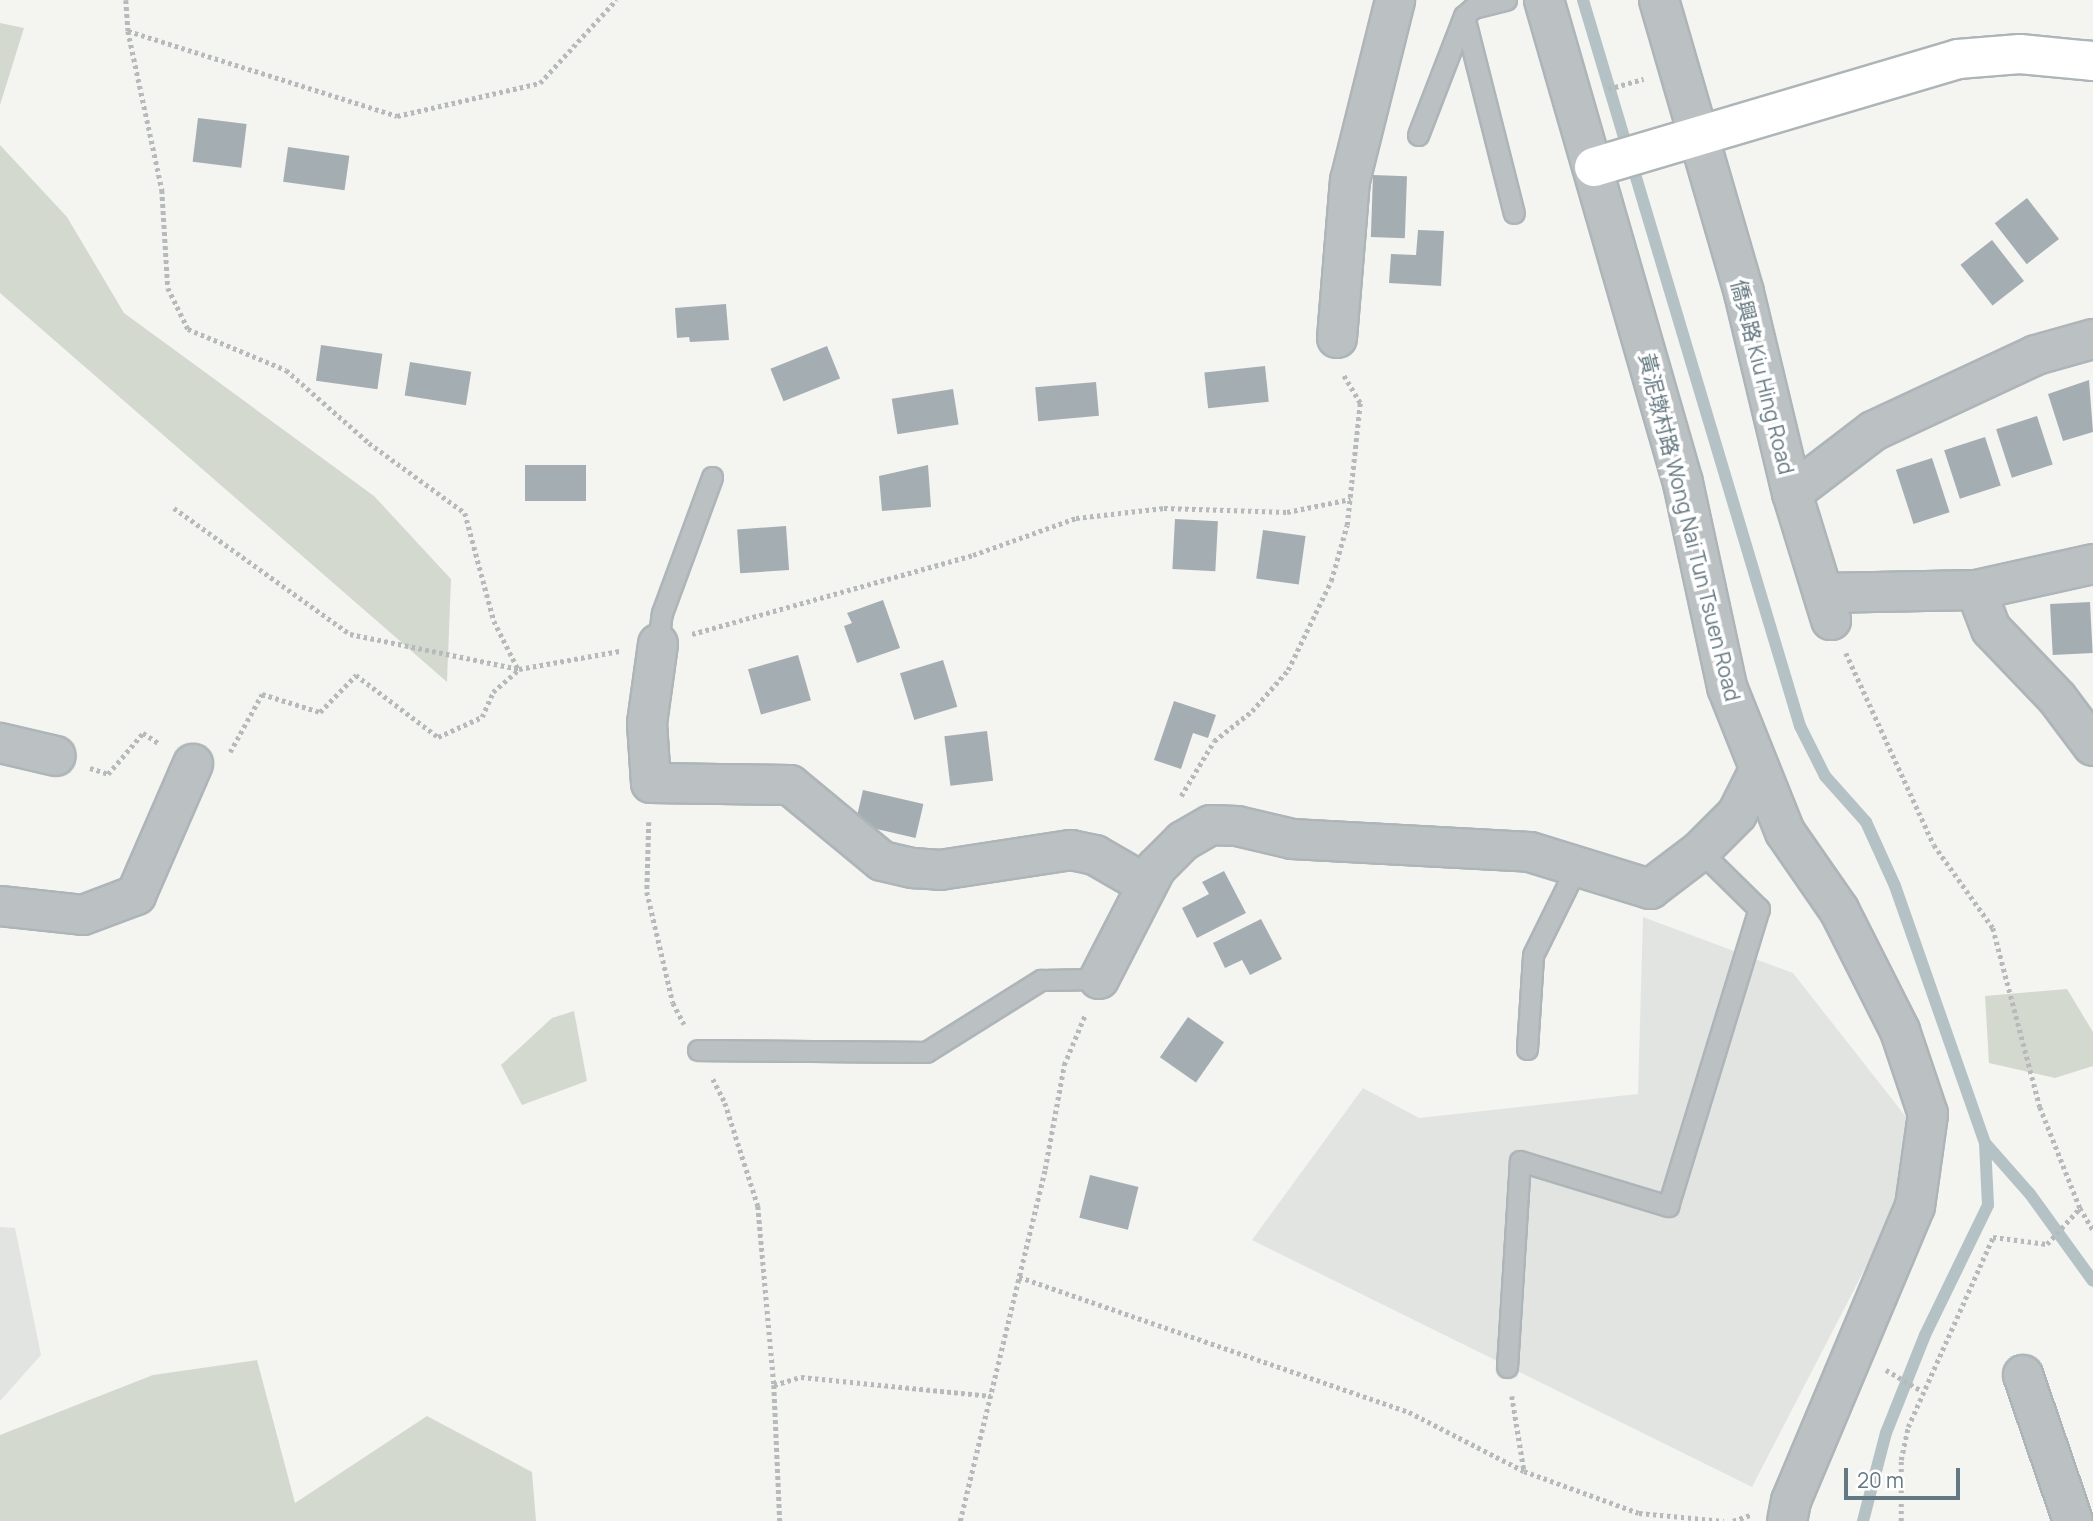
<!DOCTYPE html>
<meta charset="utf-8">
<style>
body{margin:0}
#map{position:relative;width:2093px;height:1521px;overflow:hidden;background:#f4f4f1;font-family:Manrope,"Noto Sans TC",sans-serif}
div>[style]{position:absolute}
.built>*{inset:0;background:#e2e4e2}
.green>*{inset:0;background:#d4d9d0}
.stream>*{height:12px;margin:-6px;padding:0 6px;transform-origin:6px;border-radius:6px;background:#b4c2c5}
.building>*{inset:0;background:#a4aeb2;transform-origin:0 0}
.path>*{height:4.5px;margin-top:-2.25px;transform-origin:0;background:repeating-linear-gradient(90deg,#b6babb 0 3.5px,transparent 0 7px)}
.roads{filter:drop-shadow(2px 0 #aeb5b8) drop-shadow(-2px 0 #aeb5b8) drop-shadow(0 2px #aeb5b8) drop-shadow(0 -2px #aeb5b8)}
.lane>*{height:19px;margin:-9.5px;padding:0 9.5px;transform-origin:9.5px;border-radius:9.5px;background:#bbc1c3}
.street>*{height:38px;margin:-19px;padding:0 19px;transform-origin:19px;border-radius:19px;background:#bbc1c3}
.secondary>*{height:38px;margin:-19px;padding:0 19px;transform-origin:19px;border-radius:19px;background:#fff}
span{translate:-50% -50%;white-space:nowrap;text-align:center;line-height:1.15;-webkit-text-stroke:7px #fff;paint-order:stroke}
.street-label{font-size:21px;color:#647881}
.scale{position:absolute;left:1844px;top:1468px;width:116px;height:32px;box-sizing:border-box;border:4px solid #647881;border-top:0;padding-left:9px;font-size:21px;line-height:24px;white-space:nowrap;color:#647881;-webkit-text-stroke:5px #fff;paint-order:stroke}
</style>
<div id="map">
<div class="built">
<i style="clip-path:polygon(1643px 917px,1793px 973px,1910px 1122px,1906px 1189px,1752px 1487px,1252px 1240px,1363px 1088px,1419px 1118px,1638px 1094px)"></i>
<i style="clip-path:polygon(0 1227px,15px 1228px,41px 1355px,0 1401px)"></i>
</div>
<div class="green">
<i style="clip-path:polygon(0 23px,24px 28px,0 105px)"></i>
<i style="clip-path:polygon(0 145px,67px 217px,124px 313px,374px 496px,451px 579px,447px 682px,0 293px)"></i>
<i style="clip-path:polygon(2067px 989px,2093px 1032px,2093px 1066px,2055px 1078px,1989px 1063px,1985px 996px)"></i>
<i style="clip-path:polygon(574px 1011px,587px 1081px,522px 1105px,501px 1065px,552px 1018px)"></i>
<i style="clip-path:polygon(257px 1360px,295px 1503px,427px 1416px,532px 1472px,536px 1521px,0 1521px,0 1435px,153px 1375px)"></i>
</div>
<div class="stream">
<i style="left:1583px;top:0;width:758px;rotate:73.36deg"></i>
<i style="left:1800px;top:726px;width:56px;rotate:63.4deg"></i>
<i style="left:1825px;top:776px;width:62px;rotate:48.3deg"></i>
<i style="left:1866px;top:822px;width:70px;rotate:65.6deg"></i>
<i style="left:1895px;top:886px;width:272px;rotate:70.7deg"></i>
<i style="left:1985px;top:1143px;width:68px;rotate:48.6deg"></i>
<i style="left:2030px;top:1194px;width:107px;rotate:54.1deg"></i>
<i style="left:1863px;top:1521px;width:91px;rotate:-75.4deg"></i>
<i style="left:1886px;top:1433px;width:105px;rotate:-68.3deg"></i>
<i style="left:1925px;top:1335px;width:144px;rotate:-64.1deg"></i>
<i style="left:1988px;top:1205px;width:62px;rotate:-92.8deg"></i>
</div>
<div class="building">
<i style="left:198px;top:118px;width:49px;height:44px;rotate:7deg"></i>
<i style="left:288px;top:147px;width:62px;height:35px;rotate:8deg"></i>
<i style="left:1373px;top:175px;width:34px;height:62px;rotate:2deg"></i>
<i style="left:2027px;top:198px;width:52px;height:41px;rotate:52deg"></i>
<i style="clip-path:polygon(1418px 230px,1444px 231px,1441px 286px,1389px 283px,1391px 254px,1416px 255px)"></i>
<i style="left:1992px;top:240px;width:52px;height:40px;rotate:52deg"></i>
<i style="clip-path:polygon(726px 304px,729px 340px,690px 342px,689px 337px,677px 338px,675px 308px)"></i>
<i style="left:321px;top:345px;width:62px;height:36px;rotate:8deg"></i>
<i style="left:827px;top:346px;width:35px;height:61px;rotate:68deg"></i>
<i style="left:410px;top:362px;width:62px;height:34px;rotate:9deg"></i>
<i style="left:1265px;top:366px;width:36px;height:61px;rotate:84deg"></i>
<i style="clip-path:polygon(2089px 380px,2093px 432px,2063px 441px,2048px 394px)"></i>
<i style="left:1096px;top:382px;width:34px;height:61px;rotate:85deg"></i>
<i style="left:953px;top:389px;width:36px;height:62px;rotate:81deg"></i>
<i style="left:2037px;top:416px;width:51px;height:43px;rotate:72deg"></i>
<i style="left:1985px;top:437px;width:51px;height:43px;rotate:72deg"></i>
<i style="left:1932px;top:458px;width:57px;height:38px;rotate:72deg"></i>
<i style="left:525px;top:465px;width:61px;height:36px"></i>
<i style="clip-path:polygon(928px 465px,931px 507px,882px 511px,879px 476px)"></i>
<i style="left:1175px;top:519px;width:43px;height:50px;rotate:3deg"></i>
<i style="left:786px;top:526px;width:44px;height:49px;rotate:86deg"></i>
<i style="left:1263px;top:530px;width:43px;height:49px;rotate:8deg"></i>
<i style="clip-path:polygon(883px 600px,900px 648px,857px 663px,844px 626px,852px 623px,847px 613px)"></i>
<i style="left:2090px;top:602px;width:51px;height:40px;rotate:87deg"></i>
<i style="left:798px;top:655px;width:47px;height:52px;rotate:74deg"></i>
<i style="left:943px;top:660px;width:49px;height:45px;rotate:73deg"></i>
<i style="clip-path:polygon(1174px 701px,1216px 715px,1208px 738px,1193px 733px,1181px 769px,1154px 760px)"></i>
<i style="left:987px;top:731px;width:50px;height:43px;rotate:83deg"></i>
<i style="left:863px;top:790px;width:62px;height:35px;rotate:13deg"></i>
<i style="clip-path:polygon(1224px 871px,1246px 913px,1197px 938px,1182px 908px,1209px 894px,1202px 882px)"></i>
<i style="clip-path:polygon(1261px 919px,1282px 959px,1250px 975px,1242px 960px,1225px 968px,1213px 943px)"></i>
<i style="left:1188px;top:1017px;width:44px;height:49px;rotate:35deg"></i>
<i style="left:1090px;top:1175px;width:50px;height:44px;rotate:14deg"></i>
</div>
<div class="path">
<i style="left:126px;top:0;width:31px;rotate:86deg"></i>
<i style="left:128px;top:31px;width:163px;rotate:77.9deg"></i>
<i style="left:162px;top:190px;width:98px;rotate:86.5deg"></i>
<i style="left:168px;top:288px;width:46px;rotate:64deg"></i>
<i style="left:188px;top:329px;width:106px;rotate:22.7deg"></i>
<i style="left:286px;top:370px;width:111px;rotate:41.3deg"></i>
<i style="left:369px;top:443px;width:119px;rotate:36.1deg"></i>
<i style="left:465px;top:513px;width:112px;rotate:75deg"></i>
<i style="left:494px;top:621px;width:54px;rotate:63.4deg"></i>
<i style="left:128px;top:31px;width:282px;rotate:17.5deg"></i>
<i style="left:397px;top:116px;width:147px;rotate:-13deg"></i>
<i style="left:540px;top:83px;width:113px;rotate:-47.5deg"></i>
<i style="left:1608px;top:89px;width:37px;rotate:-16deg"></i>
<i style="left:174px;top:508px;width:216px;rotate:35.6deg"></i>
<i style="left:350px;top:634px;width:173px;rotate:11.7deg"></i>
<i style="left:519px;top:669px;width:102px;rotate:-10.2deg"></i>
<i style="left:692px;top:634px;width:292px;rotate:-15.7deg"></i>
<i style="left:973px;top:555px;width:109px;rotate:-19.8deg"></i>
<i style="left:1076px;top:518px;width:89px;rotate:-6.5deg"></i>
<i style="left:1164px;top:508px;width:123px;rotate:1.9deg"></i>
<i style="left:1287px;top:512px;width:65px;rotate:-11.5deg"></i>
<i style="left:1846px;top:653px;width:211px;rotate:65.4deg"></i>
<i style="left:1934px;top:845px;width:102px;rotate:54.6deg"></i>
<i style="left:1993px;top:928px;width:185px;rotate:75.3deg"></i>
<i style="left:2040px;top:1107px;width:109px;rotate:68.4deg"></i>
<i style="left:2080px;top:1208px;width:26px;rotate:59deg"></i>
<i style="left:230px;top:752px;width:66px;rotate:-61.1deg"></i>
<i style="left:262px;top:694px;width:61px;rotate:17.2deg"></i>
<i style="left:320px;top:712px;width:52px;rotate:-45.8deg"></i>
<i style="left:356px;top:675px;width:103px;rotate:37.1deg"></i>
<i style="left:438px;top:737px;width:48px;rotate:-24.4deg"></i>
<i style="left:482px;top:717px;width:27px;rotate:-66deg"></i>
<i style="left:493px;top:692px;width:33px;rotate:-41deg"></i>
<i style="left:90px;top:768px;width:19px;rotate:18deg"></i>
<i style="left:108px;top:774px;width:54px;rotate:-49.5deg"></i>
<i style="left:143px;top:733px;width:20px;rotate:33deg"></i>
<i style="left:1181px;top:796px;width:64px;rotate:-59deg"></i>
<i style="left:1214px;top:741px;width:48px;rotate:-38.3deg"></i>
<i style="left:1252px;top:711px;width:55px;rotate:-48.7deg"></i>
<i style="left:1288px;top:670px;width:99px;rotate:-64.2deg"></i>
<i style="left:1331px;top:581px;width:58px;rotate:-74.1deg"></i>
<i style="left:1347px;top:525px;width:123px;rotate:-83.9deg"></i>
<i style="left:1360px;top:403px;width:33px;rotate:-121deg"></i>
<i style="left:649px;top:822px;width:70px;rotate:91.6deg"></i>
<i style="left:647px;top:892px;width:114px;rotate:76.8deg"></i>
<i style="left:673px;top:1003px;width:24px;rotate:62deg"></i>
<i style="left:713px;top:1079px;width:27px;rotate:63deg"></i>
<i style="left:725px;top:1103px;width:108px;rotate:72.2deg"></i>
<i style="left:758px;top:1206px;width:180px;rotate:84.9deg"></i>
<i style="left:774px;top:1385px;width:136px;rotate:87.5deg"></i>
<i style="left:1019px;top:1277px;width:413px;rotate:19.1deg"></i>
<i style="left:1409px;top:1412px;width:129px;rotate:27.2deg"></i>
<i style="left:1524px;top:1471px;width:122px;rotate:20.1deg"></i>
<i style="left:1639px;top:1513px;width:85px;rotate:5.4deg"></i>
<i style="left:1886px;top:1370px;width:42px;rotate:30.3deg"></i>
<i style="left:774px;top:1385px;width:28px;rotate:-17deg"></i>
<i style="left:801px;top:1377px;width:191px;rotate:5.7deg"></i>
<i style="left:1512px;top:1396px;width:75px;rotate:80.8deg"></i>
<i style="left:960px;top:1521px;width:362px;rotate:-76.4deg"></i>
<i style="left:1045px;top:1169px;width:106px;rotate:-79.6deg"></i>
<i style="left:1064px;top:1065px;width:54px;rotate:-67.2deg"></i>
<i style="left:1733px;top:1521px;width:18px;rotate:-19deg"></i>
<i style="left:1901px;top:1521px;width:61px;rotate:-90deg"></i>
<i style="left:1901px;top:1460px;width:34px;rotate:-78deg"></i>
<i style="left:1908px;top:1427px;width:208px;rotate:-65.9deg"></i>
<i style="left:1993px;top:1237px;width:54px;rotate:7.4deg"></i>
<i style="left:2047px;top:1244px;width:49px;rotate:-47.5deg"></i>
</div>
<div class="roads">
<div class="lane">
<i style="left:1464px;top:16px;width:203px;rotate:75.8deg"></i>
<i style="left:1418px;top:135px;width:128px;rotate:-68.9deg"></i>
<i style="left:1464px;top:16px;width:12px;rotate:-42deg"></i>
<i style="left:1473px;top:8px;width:34px;rotate:-14deg"></i>
<i style="left:658px;top:644px;width:31px;rotate:-83deg"></i>
<i style="left:662px;top:613px;width:145px;rotate:-69.8deg"></i>
<i style="left:1527px;top:1049px;width:94px;rotate:-86.3deg"></i>
<i style="left:1533px;top:955px;width:99px;rotate:-63.7deg"></i>
<i style="left:698px;top:1050px;width:228px;rotate:0.5deg"></i>
<i style="left:926px;top:1052px;width:136px;rotate:-32.1deg"></i>
<i style="left:1041px;top:980px;width:58px;rotate:-1deg"></i>
<i style="left:1507px;top:1367px;width:206px;rotate:-86.4deg"></i>
<i style="left:1520px;top:1161px;width:155px;rotate:16.9deg"></i>
<i style="left:1668px;top:1206px;width:311px;rotate:-73deg"></i>
<i style="left:1759px;top:909px;width:83px;rotate:-135.5deg"></i>
</div>
<div class="street">
<i style="left:1544px;top:0;width:503px;rotate:73.94deg"></i>
<i style="left:1683px;top:483px;width:209px;rotate:77.8deg"></i>
<i style="left:1727px;top:687px;width:156px;rotate:68.2deg"></i>
<i style="left:1785px;top:832px;width:95px;rotate:55.3deg"></i>
<i style="left:1839px;top:910px;width:136px;rotate:63.2deg"></i>
<i style="left:1900px;top:1031px;width:88px;rotate:71.4deg"></i>
<i style="left:1928px;top:1114px;width:93px;rotate:98deg"></i>
<i style="left:1915px;top:1206px;width:320px;rotate:112.8deg"></i>
<i style="left:1791px;top:1501px;width:20px;rotate:101deg"></i>
<i style="left:1659px;top:0;width:305px;rotate:73.8deg"></i>
<i style="left:1744px;top:293px;width:206px;rotate:76.5deg"></i>
<i style="left:1792px;top:493px;width:133px;rotate:72.9deg"></i>
<i style="left:1337px;top:338px;width:158px;rotate:-85.3deg"></i>
<i style="left:1350px;top:181px;width:187px;rotate:-76deg"></i>
<i style="left:1792px;top:493px;width:102px;rotate:-37.4deg"></i>
<i style="left:1873px;top:431px;width:180px;rotate:-25deg"></i>
<i style="left:2036px;top:355px;width:59px;rotate:-15.7deg"></i>
<i style="left:1976px;top:590px;width:42px;rotate:69deg"></i>
<i style="left:1991px;top:629px;width:95px;rotate:46.3deg"></i>
<i style="left:2057px;top:698px;width:60px;rotate:53.1deg"></i>
<i style="left:1823px;top:593px;width:153px;rotate:-1.1deg"></i>
<i style="left:1976px;top:590px;width:120px;rotate:-12.5deg"></i>
<i style="left:658px;top:644px;width:80px;rotate:97.9deg"></i>
<i style="left:647px;top:723px;width:60px;rotate:86.2deg"></i>
<i style="left:651px;top:783px;width:139px;rotate:0.8deg"></i>
<i style="left:790px;top:785px;width:119px;rotate:39.6deg"></i>
<i style="left:882px;top:861px;width:32px;rotate:13deg"></i>
<i style="left:913px;top:868px;width:27px;rotate:4deg"></i>
<i style="left:940px;top:870px;width:133px;rotate:-8.7deg"></i>
<i style="left:1071px;top:850px;width:25px;rotate:12deg"></i>
<i style="left:1095px;top:855px;width:58px;rotate:30.1deg"></i>
<i style="left:0;top:743px;width:57px;rotate:13.1deg"></i>
<i style="left:0;top:906px;width:83px;rotate:6.2deg"></i>
<i style="left:83px;top:915px;width:57px;rotate:-20.7deg"></i>
<i style="left:136px;top:895px;width:143px;rotate:-66.5deg"></i>
<i style="left:1099px;top:979px;width:125px;rotate:-62.8deg"></i>
<i style="left:1156px;top:868px;width:38px;rotate:-45deg"></i>
<i style="left:1183px;top:841px;width:32px;rotate:-30deg"></i>
<i style="left:1211px;top:825px;width:26px;rotate:2deg"></i>
<i style="left:1237px;top:826px;width:57px;rotate:13.3deg"></i>
<i style="left:1292px;top:839px;width:238px;rotate:3.1deg"></i>
<i style="left:1530px;top:852px;width:126px;rotate:17.1deg"></i>
<i style="left:1650px;top:889px;width:63px;rotate:-37.2deg"></i>
<i style="left:1700px;top:851px;width:52px;rotate:-45deg"></i>
<i style="left:1737px;top:814px;width:49px;rotate:-63.4deg"></i>
<i style="left:2023px;top:1375px;width:154px;rotate:71.1deg"></i>
</div>
<div class="secondary">
<i style="left:1594px;top:167px;width:380px;rotate:-16.5deg"></i>
<i style="left:1958px;top:59px;width:62px;rotate:-4.6deg"></i>
<i style="left:2020px;top:54px;width:73px;rotate:5.5deg"></i>
</div>
</div>
<div class="street-label">
<span style="left:1763px;top:377px;rotate:76deg">僑興路 Kiu Hing Road</span>
<span style="left:1690px;top:527px;rotate:76deg">黃泥墩村路 Wong Nai Tun Tsuen Road</span>
</div>
<div class="scale">20 m</div>
</div>
